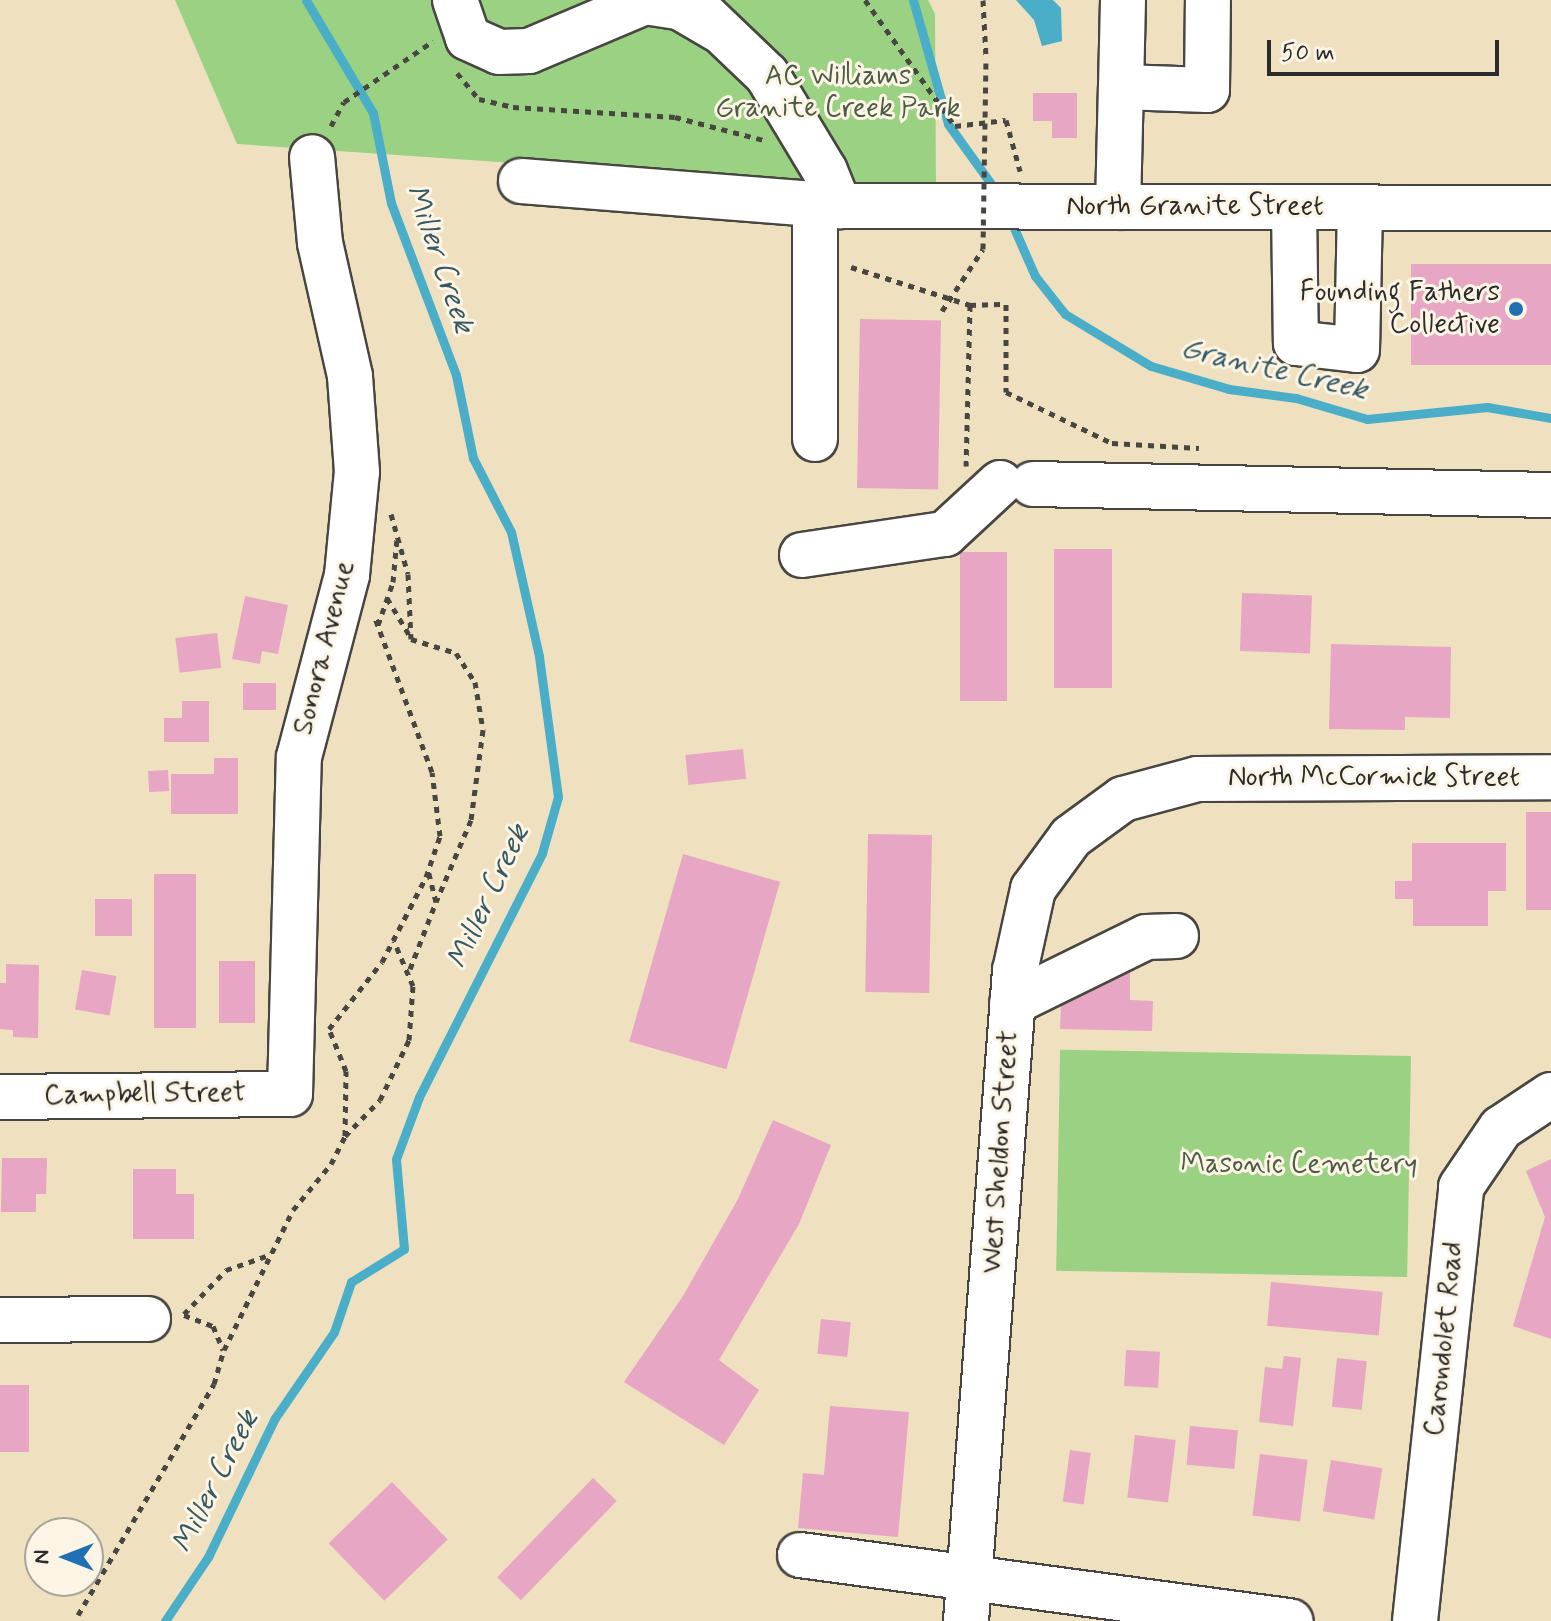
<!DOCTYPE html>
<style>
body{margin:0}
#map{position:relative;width:1551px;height:1621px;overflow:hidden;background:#efe0bf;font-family:Mynerve,sans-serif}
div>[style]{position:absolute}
.green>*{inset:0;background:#9bd183;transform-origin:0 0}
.water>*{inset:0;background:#4aaec9}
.stream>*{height:9px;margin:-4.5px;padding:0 4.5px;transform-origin:4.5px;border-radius:4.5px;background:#4aaec9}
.building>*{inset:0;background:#e7a6c3;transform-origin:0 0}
.path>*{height:5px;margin-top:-2.5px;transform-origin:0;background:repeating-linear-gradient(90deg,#484641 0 6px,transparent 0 12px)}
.roads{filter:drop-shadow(2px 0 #484641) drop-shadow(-2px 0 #484641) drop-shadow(0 2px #484641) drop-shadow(0 -2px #484641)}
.minor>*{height:44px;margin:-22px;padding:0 22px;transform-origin:22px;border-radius:22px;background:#fff}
.path-bridge>*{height:5px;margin-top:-2.5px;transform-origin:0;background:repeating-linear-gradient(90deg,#484641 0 6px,transparent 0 12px)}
.dots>*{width:22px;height:22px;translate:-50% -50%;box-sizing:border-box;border:4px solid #fcf5e5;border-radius:50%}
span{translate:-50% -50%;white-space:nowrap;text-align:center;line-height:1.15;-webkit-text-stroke:6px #fcf5e5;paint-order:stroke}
.park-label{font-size:28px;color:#4d5d45}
.street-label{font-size:28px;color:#2b2b2b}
.poi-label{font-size:28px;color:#2b2b2b}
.right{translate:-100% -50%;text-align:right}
.water-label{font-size:30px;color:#365962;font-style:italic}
.north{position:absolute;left:24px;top:1517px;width:80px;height:80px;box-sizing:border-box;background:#fcf5e5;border:2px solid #a8a49b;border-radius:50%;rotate:270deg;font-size:22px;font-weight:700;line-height:32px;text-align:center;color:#2b2b2b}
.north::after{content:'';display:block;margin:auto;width:28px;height:36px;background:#1f6fb2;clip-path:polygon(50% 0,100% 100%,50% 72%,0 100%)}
.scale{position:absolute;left:1267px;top:40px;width:232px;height:36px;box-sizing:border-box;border:4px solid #2b2b2b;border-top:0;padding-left:10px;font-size:24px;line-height:28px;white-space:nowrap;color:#2b2b2b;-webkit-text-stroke:6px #fcf5e5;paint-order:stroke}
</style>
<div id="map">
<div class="green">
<i style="clip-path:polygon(175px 0,928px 0,935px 14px,936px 192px,237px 144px)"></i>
<i style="left:1411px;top:1056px;width:221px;height:351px;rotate:91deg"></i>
</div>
<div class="water">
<i style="clip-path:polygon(1016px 0,1053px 0,1061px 8px,1062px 41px,1042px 46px,1034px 20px)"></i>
</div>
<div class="stream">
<i style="left:913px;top:0;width:129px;rotate:74.2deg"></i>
<i style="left:948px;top:124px;width:87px;rotate:54.3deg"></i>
<i style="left:1010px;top:219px;width:62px;rotate:66.3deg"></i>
<i style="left:1035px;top:276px;width:48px;rotate:51.7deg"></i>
<i style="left:1065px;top:314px;width:100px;rotate:31.2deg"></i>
<i style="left:1151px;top:366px;width:81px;rotate:16.4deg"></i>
<i style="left:1229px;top:389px;width:68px;rotate:7.7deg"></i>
<i style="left:1296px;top:398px;width:74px;rotate:16.5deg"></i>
<i style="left:1367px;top:419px;width:121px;rotate:-5.7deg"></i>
<i style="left:1487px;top:407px;width:65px;rotate:9.8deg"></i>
<i style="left:165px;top:1621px;width:77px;rotate:-56.1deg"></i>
<i style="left:208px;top:1557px;width:154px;rotate:-64.3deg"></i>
<i style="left:275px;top:1418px;width:104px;rotate:-55.5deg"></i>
<i style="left:334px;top:1332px;width:53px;rotate:-71.2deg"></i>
<i style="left:351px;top:1282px;width:62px;rotate:-31.9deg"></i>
<i style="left:404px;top:1249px;width:90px;rotate:-95.1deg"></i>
<i style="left:396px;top:1159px;width:66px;rotate:-69.6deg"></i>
<i style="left:419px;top:1097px;width:273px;rotate:-63.2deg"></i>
<i style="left:542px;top:853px;width:58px;rotate:-74.1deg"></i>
<i style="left:558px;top:797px;width:142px;rotate:-97.7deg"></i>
<i style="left:539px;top:656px;width:127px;rotate:-102.7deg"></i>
<i style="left:511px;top:532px;width:83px;rotate:-117.2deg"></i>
<i style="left:473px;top:458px;width:85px;rotate:-101.6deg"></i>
<i style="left:456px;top:375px;width:184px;rotate:-110.7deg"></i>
<i style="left:391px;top:203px;width:92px;rotate:-101.3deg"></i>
<i style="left:373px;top:113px;width:131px;rotate:-120.7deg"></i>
</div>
<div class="building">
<i style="clip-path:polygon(1033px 93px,1077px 93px,1077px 138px,1052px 138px,1052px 121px,1033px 121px)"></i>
<i style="left:1411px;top:264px;width:140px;height:101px"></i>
<i style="left:860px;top:319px;width:81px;height:169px;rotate:1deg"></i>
<i style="left:1054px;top:549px;width:58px;height:139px"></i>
<i style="left:960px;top:552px;width:47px;height:149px"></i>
<i style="left:1242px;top:593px;width:70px;height:58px;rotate:2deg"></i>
<i style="clip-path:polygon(245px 596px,288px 605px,278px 654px,262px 651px,260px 664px,232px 659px)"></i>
<i style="left:217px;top:633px;width:35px;height:42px;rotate:83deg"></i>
<i style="clip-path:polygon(1331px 644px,1451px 647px,1450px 718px,1405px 717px,1405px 730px,1329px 729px)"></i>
<i style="left:243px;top:683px;width:33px;height:27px"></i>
<i style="clip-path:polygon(182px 701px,209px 701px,209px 742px,164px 742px,164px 718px,182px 718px)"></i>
<i style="left:743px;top:749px;width:30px;height:58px;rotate:84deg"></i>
<i style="clip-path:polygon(214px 758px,238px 758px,238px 814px,171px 814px,171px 774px,214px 774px)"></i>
<i style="left:168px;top:770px;width:21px;height:20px;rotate:87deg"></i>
<i style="left:1526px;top:812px;width:25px;height:98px"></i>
<i style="left:868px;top:834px;width:64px;height:158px;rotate:1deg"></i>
<i style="clip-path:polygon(1412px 843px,1506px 843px,1506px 891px,1488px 891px,1488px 926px,1413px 926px,1413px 899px,1395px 899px,1395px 881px,1412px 881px)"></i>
<i style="left:683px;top:854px;width:101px;height:195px;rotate:16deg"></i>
<i style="left:154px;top:874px;width:42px;height:154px"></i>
<i style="left:95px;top:899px;width:37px;height:37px"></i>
<i style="left:219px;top:961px;width:36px;height:62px"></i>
<i style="clip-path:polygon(6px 964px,39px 965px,38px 1038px,13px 1037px,13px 1030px,0 1029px,0 983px,6px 983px)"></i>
<i style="left:82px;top:970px;width:35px;height:40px;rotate:10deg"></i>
<i style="clip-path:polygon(1130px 970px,1130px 1000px,1153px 1001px,1152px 1031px,1060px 1029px,1061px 1004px,1107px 973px)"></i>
<i style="clip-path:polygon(773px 1120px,831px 1145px,799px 1224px,719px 1360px,759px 1390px,724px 1445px,624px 1382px,683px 1296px,738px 1199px)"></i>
<i style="clip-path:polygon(2px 1158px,47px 1158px,46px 1194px,36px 1194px,36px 1212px,1px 1212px)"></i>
<i style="clip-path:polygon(1551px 1159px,1551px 1339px,1513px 1326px,1545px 1217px,1526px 1171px)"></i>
<i style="clip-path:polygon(133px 1169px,176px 1169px,176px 1194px,194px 1194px,194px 1239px,133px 1239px)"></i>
<i style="left:1271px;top:1282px;width:112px;height:44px;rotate:5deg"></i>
<i style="left:821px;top:1319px;width:30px;height:35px;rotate:6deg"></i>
<i style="left:1126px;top:1350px;width:34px;height:36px;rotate:3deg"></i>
<i style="clip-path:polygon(1284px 1356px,1301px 1358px,1293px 1426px,1259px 1422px,1265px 1367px,1282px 1369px)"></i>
<i style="left:1337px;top:1358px;width:30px;height:49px;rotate:6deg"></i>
<i style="left:0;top:1385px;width:29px;height:67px"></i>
<i style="clip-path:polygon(830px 1406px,909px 1412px,898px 1537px,798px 1528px,803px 1473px,824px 1475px)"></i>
<i style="left:1190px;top:1426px;width:48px;height:39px;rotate:5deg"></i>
<i style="left:1135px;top:1435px;width:41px;height:63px;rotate:7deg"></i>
<i style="left:1070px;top:1450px;width:21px;height:52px;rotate:8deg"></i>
<i style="left:1260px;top:1454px;width:48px;height:62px;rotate:7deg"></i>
<i style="left:1331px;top:1460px;width:52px;height:52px;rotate:9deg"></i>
<i style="left:593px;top:1478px;width:33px;height:138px;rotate:44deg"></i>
<i style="left:392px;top:1482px;width:80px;height:88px;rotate:46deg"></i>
</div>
<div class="path">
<i style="left:865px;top:0;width:155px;rotate:54.5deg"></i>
<i style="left:955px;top:126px;width:51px;rotate:-6.7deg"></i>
<i style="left:1006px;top:120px;width:53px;rotate:74.6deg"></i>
<i style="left:983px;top:0;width:58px;rotate:87deg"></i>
<i style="left:457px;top:73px;width:34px;rotate:50deg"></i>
<i style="left:479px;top:99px;width:35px;rotate:13deg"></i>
<i style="left:513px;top:107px;width:162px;rotate:3.5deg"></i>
<i style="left:675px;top:117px;width:91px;rotate:14.6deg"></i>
<i style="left:331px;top:126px;width:27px;rotate:-62deg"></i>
<i style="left:344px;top:102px;width:108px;rotate:-34.4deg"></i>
<i style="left:851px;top:267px;width:125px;rotate:17.7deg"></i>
<i style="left:970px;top:305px;width:161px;rotate:91.4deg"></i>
<i style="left:970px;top:305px;width:36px;rotate:-2deg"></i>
<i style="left:1006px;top:304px;width:88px;rotate:90deg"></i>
<i style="left:1006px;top:392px;width:118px;rotate:25.7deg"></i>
<i style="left:1112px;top:443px;width:87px;rotate:3.3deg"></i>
<i style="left:942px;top:311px;width:74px;rotate:-56.5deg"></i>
<i style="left:391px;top:514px;width:62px;rotate:74.2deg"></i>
<i style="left:408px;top:574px;width:65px;rotate:87.4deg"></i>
<i style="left:411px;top:639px;width:47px;rotate:17.3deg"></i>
<i style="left:456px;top:653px;width:35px;rotate:57deg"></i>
<i style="left:475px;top:682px;width:49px;rotate:80.5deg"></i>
<i style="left:483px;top:730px;width:91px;rotate:97.6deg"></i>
<i style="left:471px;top:820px;width:89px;rotate:113.1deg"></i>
<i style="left:387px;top:598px;width:47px;rotate:59deg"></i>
<i style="left:378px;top:625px;width:46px;rotate:-70.8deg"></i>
<i style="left:393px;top:582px;width:44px;rotate:-84.8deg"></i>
<i style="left:410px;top:969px;width:72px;rotate:-68.8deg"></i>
<i style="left:436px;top:902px;width:30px;rotate:-104deg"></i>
<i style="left:345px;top:1136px;width:50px;rotate:-45.8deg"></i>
<i style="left:380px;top:1100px;width:67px;rotate:-64.2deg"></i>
<i style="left:409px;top:1040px;width:54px;rotate:-85.8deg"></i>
<i style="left:413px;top:986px;width:49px;rotate:-112.9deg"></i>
<i style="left:184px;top:1314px;width:61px;rotate:-46.3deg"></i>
<i style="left:226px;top:1270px;width:46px;rotate:-19.2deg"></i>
<i style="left:184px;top:1315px;width:31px;rotate:21deg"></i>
<i style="left:213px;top:1326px;width:26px;rotate:67deg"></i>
<i style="left:78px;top:1615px;width:268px;rotate:-59.5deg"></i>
<i style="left:214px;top:1384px;width:35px;rotate:-74deg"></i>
<i style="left:224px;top:1350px;width:156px;rotate:-63.8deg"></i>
<i style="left:293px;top:1210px;width:60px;rotate:-50.4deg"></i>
<i style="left:331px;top:1164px;width:31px;rotate:-63deg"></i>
<i style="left:345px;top:1136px;width:65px;rotate:-89.1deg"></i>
<i style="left:346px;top:1071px;width:45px;rotate:-112deg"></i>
<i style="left:329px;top:1029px;width:85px;rotate:-51.7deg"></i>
<i style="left:382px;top:962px;width:96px;rotate:-62.6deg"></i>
<i style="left:426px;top:877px;width:43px;rotate:-71.1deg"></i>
<i style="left:440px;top:836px;width:64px;rotate:-97.1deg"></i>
<i style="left:432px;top:772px;width:164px;rotate:-110.3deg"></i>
</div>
<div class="roads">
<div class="minor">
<i style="left:455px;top:0;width:40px;rotate:71.1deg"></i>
<i style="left:468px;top:38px;width:34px;rotate:24deg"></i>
<i style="left:499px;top:52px;width:30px;rotate:-2deg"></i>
<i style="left:529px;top:51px;width:126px;rotate:-22.9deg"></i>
<i style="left:645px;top:2px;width:36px;rotate:9deg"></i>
<i style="left:681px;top:8px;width:42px;rotate:30.3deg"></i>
<i style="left:1123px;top:0;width:87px;rotate:91.3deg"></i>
<i style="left:1121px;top:87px;width:86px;rotate:2deg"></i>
<i style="left:1207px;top:90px;width:90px;rotate:-89.4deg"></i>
<i style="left:698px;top:9px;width:95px;rotate:43.7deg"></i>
<i style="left:767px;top:75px;width:112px;rotate:58.9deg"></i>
<i style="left:825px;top:171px;width:38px;rotate:68deg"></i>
<i style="left:521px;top:181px;width:319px;rotate:4.5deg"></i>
<i style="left:839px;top:206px;width:712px;rotate:0.16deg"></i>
<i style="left:815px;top:204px;width:235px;rotate:90deg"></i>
<i style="left:1118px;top:207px;width:120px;rotate:-88.6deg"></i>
<i style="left:1294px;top:207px;width:136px;rotate:89.2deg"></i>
<i style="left:1296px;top:343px;width:61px;rotate:6.5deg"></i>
<i style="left:1357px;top:350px;width:143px;rotate:-88.8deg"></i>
<i style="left:1033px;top:484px;width:518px;rotate:1.22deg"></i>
<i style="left:802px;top:555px;width:145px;rotate:-8.4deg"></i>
<i style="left:945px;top:534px;width:75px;rotate:-42.8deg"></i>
<i style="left:1012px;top:1003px;width:149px;rotate:-26.2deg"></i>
<i style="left:1146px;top:937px;width:30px;rotate:-2deg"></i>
<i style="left:0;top:1097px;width:290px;rotate:-0.6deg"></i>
<i style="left:290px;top:1094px;width:337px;rotate:-88.5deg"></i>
<i style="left:299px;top:757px;width:188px;rotate:-75.2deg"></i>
<i style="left:347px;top:575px;width:103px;rotate:-84.5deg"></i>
<i style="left:357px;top:472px;width:96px;rotate:-94.2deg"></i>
<i style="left:350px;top:376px;width:136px;rotate:-102.7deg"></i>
<i style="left:320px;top:243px;width:86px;rotate:-95.3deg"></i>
<i style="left:0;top:1320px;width:148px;rotate:-0.4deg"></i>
<i style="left:800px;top:1555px;width:495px;rotate:7.7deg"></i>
<i style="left:966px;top:1621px;width:652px;rotate:-85.69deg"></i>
<i style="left:1015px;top:971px;width:84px;rotate:-77.6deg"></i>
<i style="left:1033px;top:889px;width:64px;rotate:-53.8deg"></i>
<i style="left:1071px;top:837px;width:64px;rotate:-36.2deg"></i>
<i style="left:1123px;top:799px;width:77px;rotate:-15.1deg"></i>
<i style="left:1197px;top:779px;width:354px;rotate:-0.3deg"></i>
<i style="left:1415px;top:1621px;width:436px;rotate:-83.9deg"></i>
<i style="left:1461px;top:1187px;width:71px;rotate:-55.9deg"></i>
<i style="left:1501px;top:1128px;width:60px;rotate:-33.4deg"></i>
</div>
</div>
<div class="path-bridge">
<i style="left:983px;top:249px;width:191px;rotate:-89.1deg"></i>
</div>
<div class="dots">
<i style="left:1516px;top:309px;background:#1f6fb2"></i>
</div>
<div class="park-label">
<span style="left:838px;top:93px">AC Williams<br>Granite Creek Park</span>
<span style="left:1299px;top:1165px">Masonic Cemetery</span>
</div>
<div class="street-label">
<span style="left:1195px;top:207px">North Granite Street</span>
<span style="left:325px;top:648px;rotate:-76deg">Sonora Avenue</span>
<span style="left:1374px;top:778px">North McCormick Street</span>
<span style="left:145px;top:1095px;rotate:-1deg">Campbell Street</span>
<span style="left:1001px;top:1152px;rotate:-86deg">West Sheldon Street</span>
<span style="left:1445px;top:1339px;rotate:-84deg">Carondolet Road</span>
</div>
<div class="poi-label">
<span class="right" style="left:1500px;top:309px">Founding Fathers<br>Collective</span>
</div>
<div class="water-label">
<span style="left:439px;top:259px;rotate:71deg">Miller Creek</span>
<span style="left:1274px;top:370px;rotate:13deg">Granite Creek</span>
<span style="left:489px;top:897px;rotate:-65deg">Miller Creek</span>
<span style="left:216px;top:1482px;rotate:-63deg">Miller Creek</span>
</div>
<div class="north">N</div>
<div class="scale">50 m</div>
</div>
